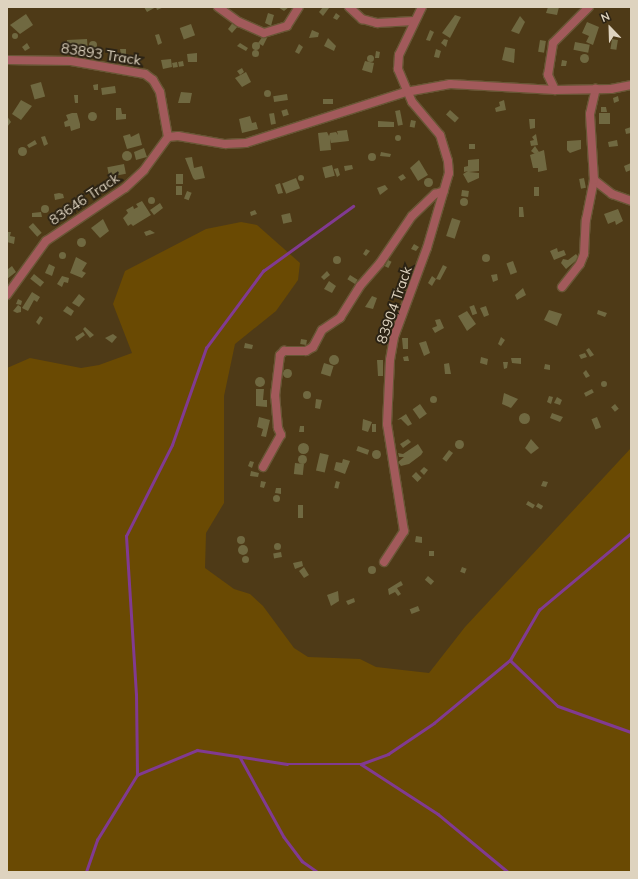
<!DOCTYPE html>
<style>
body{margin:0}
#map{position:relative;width:638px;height:879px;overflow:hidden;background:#4e3a17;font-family:Mulish,sans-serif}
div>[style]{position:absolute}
.green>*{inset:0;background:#6a4a03}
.stream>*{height:2.5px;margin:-1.25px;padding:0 1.25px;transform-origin:1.25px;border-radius:1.25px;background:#813a91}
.building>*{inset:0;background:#706941;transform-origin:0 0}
.round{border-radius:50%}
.roads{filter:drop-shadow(1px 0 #685635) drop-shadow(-1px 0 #685635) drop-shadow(0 1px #685635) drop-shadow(0 -1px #685635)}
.minor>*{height:8px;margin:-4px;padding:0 4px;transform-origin:4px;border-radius:4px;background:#a25a5b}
span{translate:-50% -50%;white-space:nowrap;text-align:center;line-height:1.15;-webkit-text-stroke:4px #2c2314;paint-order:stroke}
.street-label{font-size:14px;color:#ded3bf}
.frame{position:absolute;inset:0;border:8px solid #ded3bf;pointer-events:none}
.north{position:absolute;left:590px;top:8px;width:40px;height:40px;-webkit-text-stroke:3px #2c2314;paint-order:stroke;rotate:337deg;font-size:11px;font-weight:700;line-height:16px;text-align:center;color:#ded3bf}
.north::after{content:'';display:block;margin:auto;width:14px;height:18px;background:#ded3bf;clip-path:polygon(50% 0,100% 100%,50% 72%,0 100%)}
</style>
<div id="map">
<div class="green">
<i style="clip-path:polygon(241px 222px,257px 225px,300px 263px,298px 280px,276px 311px,235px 344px,224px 396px,224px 503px,206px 533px,205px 568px,234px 589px,250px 594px,263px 606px,294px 648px,308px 657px,360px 659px,376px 667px,429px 673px,465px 627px,631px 448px,631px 872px,7px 872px,7px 368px,30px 358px,81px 368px,99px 365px,132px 353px,113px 304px,125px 271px,206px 229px)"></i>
</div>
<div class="stream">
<i style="left:510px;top:660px;width:66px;rotate:43.8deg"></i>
<i style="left:558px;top:706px;width:77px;rotate:19.6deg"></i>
<i style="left:240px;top:757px;width:91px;rotate:61.2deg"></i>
<i style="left:284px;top:837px;width:30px;rotate:53deg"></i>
<i style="left:302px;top:861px;width:19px;rotate:35deg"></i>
<i style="left:361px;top:764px;width:92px;rotate:33deg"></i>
<i style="left:438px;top:814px;width:91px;rotate:39.6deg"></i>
<i style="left:137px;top:775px;width:80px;rotate:-90.7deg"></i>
<i style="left:136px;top:695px;width:159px;rotate:-93.6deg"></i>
<i style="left:126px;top:536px;width:102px;rotate:-63.2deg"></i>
<i style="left:172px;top:445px;width:103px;rotate:-70.7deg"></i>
<i style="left:206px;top:348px;width:96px;rotate:-53.5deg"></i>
<i style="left:263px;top:271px;width:111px;rotate:-35.8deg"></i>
<i style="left:86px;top:872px;width:34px;rotate:-71deg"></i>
<i style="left:97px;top:840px;width:76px;rotate:-58.4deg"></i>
<i style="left:137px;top:775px;width:65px;rotate:-22.6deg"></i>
<i style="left:197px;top:750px;width:91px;rotate:8.8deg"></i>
<i style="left:287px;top:764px;width:74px"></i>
<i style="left:361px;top:764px;width:29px;rotate:-20deg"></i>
<i style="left:388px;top:754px;width:55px;rotate:-34deg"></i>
<i style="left:434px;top:723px;width:99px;rotate:-39.7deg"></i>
<i style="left:510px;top:660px;width:58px;rotate:-59.9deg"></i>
<i style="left:539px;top:610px;width:120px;rotate:-39.9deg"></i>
</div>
<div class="building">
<i style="clip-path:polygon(144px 7px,164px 7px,157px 10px,156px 7px,147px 12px)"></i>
<i style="clip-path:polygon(278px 7px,289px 7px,284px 11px)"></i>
<i style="clip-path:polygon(323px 7px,329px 8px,323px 16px,319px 12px)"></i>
<i style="clip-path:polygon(548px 7px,559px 7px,557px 15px,546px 13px)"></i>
<i style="clip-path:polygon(268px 13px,274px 15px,271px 26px,265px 23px)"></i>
<i style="clip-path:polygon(336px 13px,340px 16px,337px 20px,333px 18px)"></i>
<i style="clip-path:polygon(26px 14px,33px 25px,20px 34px,10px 25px)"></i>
<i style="clip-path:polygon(455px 15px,461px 17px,450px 38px,442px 33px)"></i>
<i style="clip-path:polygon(520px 16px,525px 22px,519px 34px,511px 31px)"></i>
<i style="clip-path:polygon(234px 21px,239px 25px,232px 33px,228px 29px)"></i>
<i style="clip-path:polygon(587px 22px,599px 27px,593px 45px,586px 42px,589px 36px,582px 33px)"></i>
<i style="left:191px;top:24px;width:12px;height:12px;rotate:70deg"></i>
<i style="clip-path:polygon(312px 30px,319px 33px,318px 37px,309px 38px)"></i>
<i style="clip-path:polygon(430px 30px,434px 32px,430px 41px,426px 40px)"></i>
<i class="round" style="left:12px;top:33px;width:6px;height:6px"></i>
<i style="clip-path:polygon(159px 34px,162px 43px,158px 45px,155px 35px)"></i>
<i style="clip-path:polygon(263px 36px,267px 38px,263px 46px,258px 43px)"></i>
<i style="clip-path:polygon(328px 38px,336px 46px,334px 51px,324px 46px)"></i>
<i style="clip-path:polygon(87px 39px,88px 53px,71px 54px,71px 51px,67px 52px,67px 40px)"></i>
<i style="clip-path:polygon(444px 39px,448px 40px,446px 47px,441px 43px)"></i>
<i style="left:612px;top:39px;width:6px;height:10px;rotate:9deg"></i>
<i style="left:540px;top:40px;width:6px;height:12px;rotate:9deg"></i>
<i class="round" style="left:89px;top:41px;width:8px;height:8px"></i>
<i style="left:575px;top:42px;width:15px;height:8px;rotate:11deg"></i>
<i class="round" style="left:252px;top:42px;width:8px;height:8px"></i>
<i style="clip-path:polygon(27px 43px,30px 48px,25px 51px,22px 47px)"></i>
<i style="clip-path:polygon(240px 43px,248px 48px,246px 51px,237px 46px)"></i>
<i style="clip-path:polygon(299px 44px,303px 47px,299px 54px,295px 52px)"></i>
<i style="clip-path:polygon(505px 47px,515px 49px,514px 63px,502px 60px)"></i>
<i style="clip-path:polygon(120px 49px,126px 49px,126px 54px,121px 55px)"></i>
<i style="clip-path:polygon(436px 49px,441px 51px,439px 58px,434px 57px)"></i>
<i class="round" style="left:251.5px;top:49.5px;width:7px;height:7px"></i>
<i style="clip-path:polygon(376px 51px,380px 52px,379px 58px,375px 58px)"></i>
<i style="clip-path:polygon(197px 53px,197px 62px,188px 62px,187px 54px)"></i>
<i class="round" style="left:579.5px;top:53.5px;width:9px;height:9px"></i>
<i class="round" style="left:366.5px;top:54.5px;width:7px;height:7px"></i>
<i style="clip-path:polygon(171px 59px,172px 67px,163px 69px,161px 60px)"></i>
<i style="clip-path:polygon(562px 60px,567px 61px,566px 66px,561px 66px)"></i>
<i style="left:183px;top:61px;width:5px;height:5px;rotate:79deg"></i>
<i style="clip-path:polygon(365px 61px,374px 63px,372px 73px,362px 70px)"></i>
<i style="left:177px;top:62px;width:5px;height:5px;rotate:79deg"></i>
<i style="clip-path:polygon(242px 68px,244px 72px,240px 75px,237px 71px)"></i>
<i style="clip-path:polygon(246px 72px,251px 82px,242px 87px,235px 78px)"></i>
<i style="left:41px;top:82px;width:15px;height:11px;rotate:74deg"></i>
<i style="clip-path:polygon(98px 84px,98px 90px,94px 90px,93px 85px)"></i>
<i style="left:115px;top:86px;width:7px;height:14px;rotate:82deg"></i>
<i class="round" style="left:263.5px;top:89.5px;width:7px;height:7px"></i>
<i style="clip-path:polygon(181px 92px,192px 93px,190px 103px,178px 103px)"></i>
<i style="left:287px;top:94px;width:6px;height:14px;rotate:81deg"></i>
<i style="clip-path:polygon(74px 95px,78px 95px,78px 103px,75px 103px)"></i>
<i style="clip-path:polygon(618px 96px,619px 101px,614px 103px,613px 98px)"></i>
<i style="left:323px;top:99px;width:10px;height:5px"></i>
<i style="clip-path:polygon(21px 100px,32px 106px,21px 120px,12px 114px)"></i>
<i style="clip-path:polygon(504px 100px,506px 110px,496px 112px,495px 108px,500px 106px,499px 102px)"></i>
<i style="clip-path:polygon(601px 107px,606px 107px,607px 112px,601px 112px)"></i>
<i style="clip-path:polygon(116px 108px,121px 108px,122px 114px,126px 114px,126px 119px,116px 120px)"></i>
<i style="left:287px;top:109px;width:6px;height:6px;rotate:72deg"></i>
<i style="left:400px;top:110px;width:15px;height:5px;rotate:79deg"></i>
<i style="left:450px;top:110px;width:12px;height:6px;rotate:42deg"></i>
<i class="round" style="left:87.5px;top:111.5px;width:9px;height:9px"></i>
<i style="clip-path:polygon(72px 113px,77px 113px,80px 124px,80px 128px,71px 131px,70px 126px,65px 127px,64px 122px,68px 120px,66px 115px)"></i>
<i style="left:274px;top:113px;width:11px;height:5px;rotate:80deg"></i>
<i style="left:599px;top:113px;width:11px;height:11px"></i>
<i style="clip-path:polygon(7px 116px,11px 122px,7px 127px)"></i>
<i style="clip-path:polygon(250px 116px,252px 123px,256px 122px,258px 129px,242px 133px,239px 119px)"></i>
<i style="clip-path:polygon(529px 119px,535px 119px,535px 128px,530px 129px)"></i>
<i style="left:411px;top:120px;width:5px;height:7px;rotate:11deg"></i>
<i style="clip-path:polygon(378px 121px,394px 122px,394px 127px,378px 127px)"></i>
<i style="clip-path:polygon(631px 127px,631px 133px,626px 134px,625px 129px)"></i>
<i style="clip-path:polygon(347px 130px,349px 141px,331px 143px,330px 139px,331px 150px,320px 151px,318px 133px,327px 132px,329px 136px,330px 133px,336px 132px,338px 135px,337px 131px)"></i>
<i style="clip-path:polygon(139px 133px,142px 145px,127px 149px,123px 136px,130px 134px,131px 137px)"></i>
<i style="clip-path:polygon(536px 134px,538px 145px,531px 146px,530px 141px,534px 140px,532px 137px)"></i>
<i class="round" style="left:395px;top:135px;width:6px;height:6px"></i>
<i style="clip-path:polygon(45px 136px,48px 144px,44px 146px,41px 137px)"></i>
<i style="clip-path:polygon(35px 140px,37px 144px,29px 148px,27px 145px)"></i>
<i style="clip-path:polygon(581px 140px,581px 149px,570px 153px,567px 150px,567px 141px)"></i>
<i style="clip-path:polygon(617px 140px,618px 146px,609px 147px,608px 142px)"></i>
<i style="left:469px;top:144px;width:6px;height:5px"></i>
<i style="clip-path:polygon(535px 146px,539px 152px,535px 154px,531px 151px)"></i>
<i class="round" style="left:17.5px;top:146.5px;width:9px;height:9px"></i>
<i style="clip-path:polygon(144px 148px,147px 157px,136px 160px,134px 152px)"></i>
<i style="clip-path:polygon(544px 150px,547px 170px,538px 172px,538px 168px,533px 168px,530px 155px)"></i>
<i class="round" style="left:122px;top:151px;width:10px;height:10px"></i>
<i style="clip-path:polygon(381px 152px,391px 154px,390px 157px,380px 156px)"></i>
<i class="round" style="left:368px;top:153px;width:8px;height:8px"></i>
<i style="clip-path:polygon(192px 157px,194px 168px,202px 166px,205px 178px,195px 180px,193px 178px,185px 158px)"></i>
<i style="clip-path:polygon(479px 159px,479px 171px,469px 172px,479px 173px,479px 178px,468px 183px,463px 174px,468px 171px,464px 172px,464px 167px,468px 166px,468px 160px)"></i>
<i style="clip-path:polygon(419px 160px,428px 175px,418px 181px,410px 168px)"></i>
<i style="clip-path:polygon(631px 163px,631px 170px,626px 172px,624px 166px)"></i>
<i style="left:124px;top:164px;width:10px;height:17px;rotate:79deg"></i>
<i style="left:332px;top:165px;width:11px;height:10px;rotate:75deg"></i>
<i style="clip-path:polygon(352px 165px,353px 169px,345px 171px,344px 166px)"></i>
<i style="clip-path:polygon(338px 168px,340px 175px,337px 177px,334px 169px)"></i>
<i style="left:176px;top:174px;width:7px;height:10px"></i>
<i style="clip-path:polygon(403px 174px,406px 178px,401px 181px,398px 177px)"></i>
<i class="round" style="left:298px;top:175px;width:6px;height:6px"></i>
<i class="round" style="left:423.5px;top:177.5px;width:9px;height:9px"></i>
<i style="left:296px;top:178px;width:11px;height:15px;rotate:68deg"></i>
<i style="left:584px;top:178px;width:10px;height:5px;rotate:79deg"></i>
<i style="clip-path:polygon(280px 183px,283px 193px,278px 194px,275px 185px)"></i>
<i style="clip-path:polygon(385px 185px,388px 189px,380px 195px,377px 188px)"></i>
<i style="left:176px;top:186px;width:6px;height:9px"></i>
<i style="left:534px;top:187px;width:5px;height:9px"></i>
<i style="left:462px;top:190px;width:7px;height:6px;rotate:8deg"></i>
<i style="left:187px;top:191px;width:5px;height:8px;rotate:22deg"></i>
<i style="clip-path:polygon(59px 193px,63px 194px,64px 198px,55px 200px,54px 194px)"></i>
<i class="round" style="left:147.5px;top:196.5px;width:7px;height:7px"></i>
<i class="round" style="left:460px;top:198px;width:8px;height:8px"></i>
<i style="clip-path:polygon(142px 201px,151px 215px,133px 226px,131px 224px,128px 226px,123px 218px,128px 213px,126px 210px,133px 206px,134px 209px,138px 207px,136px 204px)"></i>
<i style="clip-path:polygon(160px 203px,163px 208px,154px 215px,150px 210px)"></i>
<i class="round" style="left:41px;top:205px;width:8px;height:8px"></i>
<i style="clip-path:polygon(519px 207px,523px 207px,524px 217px,519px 217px)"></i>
<i style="clip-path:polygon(618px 209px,623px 221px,616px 225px,615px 221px,608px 224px,604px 214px)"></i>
<i style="clip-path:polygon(255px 210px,257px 214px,251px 216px,250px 212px)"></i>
<i style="clip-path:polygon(41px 212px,42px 217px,32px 217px,32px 213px)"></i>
<i style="left:290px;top:213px;width:9px;height:9px;rotate:77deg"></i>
<i style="left:452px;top:218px;width:9px;height:19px;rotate:18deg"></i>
<i style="clip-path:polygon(103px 219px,109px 231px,100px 238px,91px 228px)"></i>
<i style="left:33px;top:223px;width:13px;height:6px;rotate:48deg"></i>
<i style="clip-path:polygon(150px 230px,155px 233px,146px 236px,144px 232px)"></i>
<i style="clip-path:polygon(7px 232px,11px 232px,10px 236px,15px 237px,14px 244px,7px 242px)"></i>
<i class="round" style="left:76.5px;top:237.5px;width:9px;height:9px"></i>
<i style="clip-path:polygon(414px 244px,419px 247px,416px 251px,411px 249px)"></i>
<i style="clip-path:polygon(557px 248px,558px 252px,564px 250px,566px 255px,554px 260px,550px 251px)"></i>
<i style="clip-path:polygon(366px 249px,370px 251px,366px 256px,363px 254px)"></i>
<i class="round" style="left:58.5px;top:251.5px;width:7px;height:7px"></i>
<i class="round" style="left:482px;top:254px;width:8px;height:8px"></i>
<i style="clip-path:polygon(576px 254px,579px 258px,566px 269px,561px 263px,563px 259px,568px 260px)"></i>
<i class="round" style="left:333px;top:256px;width:8px;height:8px"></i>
<i style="clip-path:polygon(76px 257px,87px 263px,82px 271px,86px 273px,82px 278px,70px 273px)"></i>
<i style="left:388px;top:260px;width:4px;height:7px;rotate:27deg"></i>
<i style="left:513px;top:261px;width:12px;height:7px;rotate:70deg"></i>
<i style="clip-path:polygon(49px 264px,55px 267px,52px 276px,45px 273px)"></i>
<i style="clip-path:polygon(443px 265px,447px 267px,440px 280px,436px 279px)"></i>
<i style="clip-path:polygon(12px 266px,16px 272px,7px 279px,7px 267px,8px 269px)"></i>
<i style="clip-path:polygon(327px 271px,330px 275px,324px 280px,321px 277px)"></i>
<i style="left:34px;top:274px;width:13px;height:6px;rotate:39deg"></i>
<i style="clip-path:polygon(497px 274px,498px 280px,493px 282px,491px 275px)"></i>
<i style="left:350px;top:275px;width:9px;height:5px;rotate:32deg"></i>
<i style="clip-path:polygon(62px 276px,69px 278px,68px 283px,64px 282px,62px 287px,57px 284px)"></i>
<i style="clip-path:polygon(432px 276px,436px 279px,432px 286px,428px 283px)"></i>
<i style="clip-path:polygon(329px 281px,336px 286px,332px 293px,324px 289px)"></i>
<i style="left:394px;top:288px;width:7px;height:6px;rotate:27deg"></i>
<i style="clip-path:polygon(523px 288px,526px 295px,517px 300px,515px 295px)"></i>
<i style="clip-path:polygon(32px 292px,40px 297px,37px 302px,34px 300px,28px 311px,22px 308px)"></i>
<i style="clip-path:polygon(79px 294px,85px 299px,79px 307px,72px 303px)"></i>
<i style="clip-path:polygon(372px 296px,377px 298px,373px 309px,365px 307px)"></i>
<i style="clip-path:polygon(18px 299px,22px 301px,21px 305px,16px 304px)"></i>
<i style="clip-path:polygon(18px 305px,21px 307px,21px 312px,17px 313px,13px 311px)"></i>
<i style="left:474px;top:305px;width:9px;height:5px;rotate:69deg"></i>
<i style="clip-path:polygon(67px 306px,74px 311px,71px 316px,63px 311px)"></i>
<i style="clip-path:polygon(486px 306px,489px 315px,484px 317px,480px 308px)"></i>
<i style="clip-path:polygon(549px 310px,562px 314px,557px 326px,544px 320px)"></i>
<i style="clip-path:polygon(598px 310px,607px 313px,605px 317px,597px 314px)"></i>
<i style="clip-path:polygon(467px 311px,476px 324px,467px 331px,458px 316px)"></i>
<i style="clip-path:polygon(40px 316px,43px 318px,39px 325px,36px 322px)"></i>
<i style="clip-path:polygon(440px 319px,444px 328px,435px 333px,432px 328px,437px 326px,435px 320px)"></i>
<i style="clip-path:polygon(85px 327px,94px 335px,90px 338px,83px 329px)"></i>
<i style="clip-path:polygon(83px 332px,85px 335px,77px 341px,75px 337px)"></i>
<i style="clip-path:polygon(113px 334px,117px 337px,112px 343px,105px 338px)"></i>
<i style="clip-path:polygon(501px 337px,505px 340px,501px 346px,498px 344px)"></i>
<i style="clip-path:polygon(402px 338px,408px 338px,408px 349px,403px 349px)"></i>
<i style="left:301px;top:339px;width:6px;height:5px;rotate:9deg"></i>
<i style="clip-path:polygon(426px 341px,430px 353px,424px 356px,419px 343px)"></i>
<i style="clip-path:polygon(245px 343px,253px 345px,252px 349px,244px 348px)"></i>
<i style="clip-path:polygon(589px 348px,594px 355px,590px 357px,586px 350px)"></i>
<i style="clip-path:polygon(585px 353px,587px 357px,581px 359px,579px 355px)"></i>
<i class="round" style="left:329px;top:355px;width:10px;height:10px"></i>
<i style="clip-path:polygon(408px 356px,409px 361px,404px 361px,403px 357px)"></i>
<i style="clip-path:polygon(481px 357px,488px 359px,487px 365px,480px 363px)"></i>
<i style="clip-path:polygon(511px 358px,521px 358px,521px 364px,512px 363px)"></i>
<i style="clip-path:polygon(377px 360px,383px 360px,383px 376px,378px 376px)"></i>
<i style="clip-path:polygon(503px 362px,508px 362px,507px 368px,504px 369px)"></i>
<i style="left:324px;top:363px;width:10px;height:11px;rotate:17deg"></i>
<i style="clip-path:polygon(449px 363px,451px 374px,445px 374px,444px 364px)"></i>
<i style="clip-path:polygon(545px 364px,550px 365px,550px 370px,544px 369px)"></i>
<i class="round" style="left:282.5px;top:368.5px;width:9px;height:9px"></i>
<i style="clip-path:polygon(586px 370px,590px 376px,586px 378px,583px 373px)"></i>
<i class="round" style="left:255px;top:377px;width:10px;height:10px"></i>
<i class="round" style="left:601px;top:381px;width:6px;height:6px"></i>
<i style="clip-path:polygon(256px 389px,264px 389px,263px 400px,267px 400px,267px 407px,256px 406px)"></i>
<i style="left:592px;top:389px;width:4px;height:9px;rotate:63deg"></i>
<i class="round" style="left:303px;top:391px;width:8px;height:8px"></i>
<i style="clip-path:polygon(504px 393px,518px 399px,511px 408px,502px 404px)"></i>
<i class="round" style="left:429.5px;top:395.5px;width:7px;height:7px"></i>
<i style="clip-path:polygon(549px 396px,553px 397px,551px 404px,547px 402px)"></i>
<i style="clip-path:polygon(557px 397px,562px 400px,560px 405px,554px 403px)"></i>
<i style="clip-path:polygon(316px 399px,322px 400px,320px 409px,315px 408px)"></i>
<i style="left:420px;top:404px;width:12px;height:9px;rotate:55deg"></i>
<i style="left:615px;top:404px;width:6px;height:5px;rotate:51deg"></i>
<i class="round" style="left:518.5px;top:412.5px;width:11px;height:11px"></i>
<i style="clip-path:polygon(552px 413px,563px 417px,560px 422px,550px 418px)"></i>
<i style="clip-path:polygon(406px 414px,412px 424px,408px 426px,401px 419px,397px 420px)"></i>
<i style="clip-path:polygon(259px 417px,270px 420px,266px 437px,261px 436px,263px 429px,257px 427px)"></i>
<i style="left:597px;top:417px;width:11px;height:6px;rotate:68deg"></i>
<i style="clip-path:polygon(363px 419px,372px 422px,368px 432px,362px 430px)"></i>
<i style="left:372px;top:424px;width:4px;height:8px"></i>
<i style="clip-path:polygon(300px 426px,304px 426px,304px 432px,299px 432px)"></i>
<i style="clip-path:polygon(408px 439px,411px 442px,403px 448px,400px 444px)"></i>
<i style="clip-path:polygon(531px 439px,539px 448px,531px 454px,525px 448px)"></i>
<i class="round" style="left:454.5px;top:439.5px;width:9px;height:9px"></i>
<i class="round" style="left:297.5px;top:442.5px;width:11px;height:11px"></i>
<i style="clip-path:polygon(418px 444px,423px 452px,421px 455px,409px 464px,401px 466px,398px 462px,404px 457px,399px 457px,398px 453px,403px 454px)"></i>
<i style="left:358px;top:446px;width:12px;height:5px;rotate:20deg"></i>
<i class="round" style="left:371.5px;top:449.5px;width:9px;height:9px"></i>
<i style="left:449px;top:450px;width:5px;height:11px;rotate:37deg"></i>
<i style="left:320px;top:453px;width:9px;height:18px;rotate:13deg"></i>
<i class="round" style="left:297.5px;top:454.5px;width:9px;height:9px"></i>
<i style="clip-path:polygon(343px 459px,350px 461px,345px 474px,334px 470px,336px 462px,342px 463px)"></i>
<i style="clip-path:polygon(250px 461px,254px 462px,252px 468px,248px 466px)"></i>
<i style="left:295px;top:463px;width:9px;height:11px;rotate:6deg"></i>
<i style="clip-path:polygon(424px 467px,428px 470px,424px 475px,420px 471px)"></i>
<i style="clip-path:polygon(251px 471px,259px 473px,258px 477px,250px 476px)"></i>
<i style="left:416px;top:472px;width:8px;height:6px;rotate:45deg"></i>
<i style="clip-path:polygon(261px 481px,266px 482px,264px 488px,260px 487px)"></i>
<i style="left:336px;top:481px;width:4px;height:7px;rotate:14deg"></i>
<i style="clip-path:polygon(543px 481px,548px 482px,546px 487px,541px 486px)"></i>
<i style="clip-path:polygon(276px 488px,281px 488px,281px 494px,275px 493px)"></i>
<i class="round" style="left:272.5px;top:494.5px;width:7px;height:7px"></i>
<i style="left:528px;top:501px;width:8px;height:4px;rotate:30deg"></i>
<i style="left:538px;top:503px;width:6px;height:4px;rotate:31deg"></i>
<i style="left:298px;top:505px;width:5px;height:13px"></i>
<i style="clip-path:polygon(416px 536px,422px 537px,422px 543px,415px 542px)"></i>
<i class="round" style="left:237px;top:536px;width:8px;height:8px"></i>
<i class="round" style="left:273.5px;top:542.5px;width:7px;height:7px"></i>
<i class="round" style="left:238px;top:545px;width:10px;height:10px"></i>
<i style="left:429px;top:551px;width:5px;height:5px"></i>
<i style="left:281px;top:552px;width:5px;height:8px;rotate:79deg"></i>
<i class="round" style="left:241.5px;top:555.5px;width:7px;height:7px"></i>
<i style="clip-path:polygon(302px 561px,303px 566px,295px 569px,293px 563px)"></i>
<i class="round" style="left:368px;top:566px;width:8px;height:8px"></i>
<i style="clip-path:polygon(304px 567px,309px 575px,304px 578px,299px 571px)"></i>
<i style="left:462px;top:567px;width:5px;height:5px;rotate:22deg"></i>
<i style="left:428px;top:576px;width:8px;height:5px;rotate:40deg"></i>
<i style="clip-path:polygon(401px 581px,403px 585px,397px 588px,401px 594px,398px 596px,395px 592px,389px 595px,388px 589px)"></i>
<i style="clip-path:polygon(338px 591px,339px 601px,331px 606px,327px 595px)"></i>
<i style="clip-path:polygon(354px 598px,355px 602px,348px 605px,346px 601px)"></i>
<i style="left:418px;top:606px;width:5px;height:9px;rotate:68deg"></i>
</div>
<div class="roads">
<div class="minor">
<i style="left:218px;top:7px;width:26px;rotate:36deg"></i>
<i style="left:239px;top:22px;width:27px;rotate:24deg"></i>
<i style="left:264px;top:33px;width:24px;rotate:-17deg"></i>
<i style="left:287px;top:26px;width:22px;rotate:-58deg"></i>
<i style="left:349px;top:7px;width:18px;rotate:43deg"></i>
<i style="left:362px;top:19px;width:16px;rotate:15deg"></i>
<i style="left:377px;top:23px;width:37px;rotate:-3deg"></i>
<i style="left:7px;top:60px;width:64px;rotate:0.9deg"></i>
<i style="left:71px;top:61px;width:75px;rotate:10deg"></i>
<i style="left:145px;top:74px;width:10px;rotate:37deg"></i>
<i style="left:153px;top:80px;width:14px;rotate:60deg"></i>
<i style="left:160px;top:92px;width:46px;rotate:79.9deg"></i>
<i style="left:555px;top:90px;width:17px;rotate:-115deg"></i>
<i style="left:548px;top:75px;width:32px;rotate:-81deg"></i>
<i style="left:553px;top:43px;width:51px;rotate:-45deg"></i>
<i style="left:594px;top:180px;width:23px;rotate:38deg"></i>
<i style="left:612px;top:194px;width:20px;rotate:20deg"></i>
<i style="left:562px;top:287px;width:29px;rotate:-52deg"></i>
<i style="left:580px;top:264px;width:11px;rotate:-68deg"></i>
<i style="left:584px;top:254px;width:34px;rotate:-87deg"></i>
<i style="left:586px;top:220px;width:41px;rotate:-78.7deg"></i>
<i style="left:594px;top:180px;width:66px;rotate:-93.5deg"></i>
<i style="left:590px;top:114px;width:26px;rotate:-77deg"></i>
<i style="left:7px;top:295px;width:67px;rotate:-54.2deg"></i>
<i style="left:46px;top:241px;width:95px;rotate:-33.9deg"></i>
<i style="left:125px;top:188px;width:26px;rotate:-43deg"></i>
<i style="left:144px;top:170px;width:41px;rotate:-54deg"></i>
<i style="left:168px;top:137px;width:10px;rotate:-6deg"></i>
<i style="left:178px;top:136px;width:48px;rotate:9.7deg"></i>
<i style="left:225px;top:144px;width:21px;rotate:-3deg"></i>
<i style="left:246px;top:143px;width:168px;rotate:-17.7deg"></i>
<i style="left:406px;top:92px;width:45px;rotate:-10.3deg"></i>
<i style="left:450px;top:84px;width:105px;rotate:3.3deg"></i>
<i style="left:555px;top:90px;width:56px;rotate:-1deg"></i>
<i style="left:611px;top:89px;width:20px;rotate:-11deg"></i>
<i style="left:263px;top:467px;width:37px;rotate:-61deg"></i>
<i style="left:281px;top:435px;width:8px;rotate:-113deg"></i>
<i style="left:278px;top:428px;width:32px;rotate:-95deg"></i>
<i style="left:275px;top:396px;width:41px;rotate:-83deg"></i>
<i style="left:280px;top:355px;width:6px;rotate:-45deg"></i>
<i style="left:284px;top:351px;width:22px"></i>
<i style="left:306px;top:351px;width:8px;rotate:-30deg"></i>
<i style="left:313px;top:347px;width:19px;rotate:-62deg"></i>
<i style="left:322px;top:330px;width:22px;rotate:-34deg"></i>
<i style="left:340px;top:318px;width:38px;rotate:-58deg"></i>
<i style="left:360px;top:286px;width:30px;rotate:-49deg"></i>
<i style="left:380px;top:263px;width:57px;rotate:-55.8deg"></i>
<i style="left:412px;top:216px;width:32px;rotate:-44deg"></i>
<i style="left:435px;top:194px;width:9px;rotate:-18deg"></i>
<i style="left:384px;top:562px;width:37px;rotate:-57deg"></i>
<i style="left:404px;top:531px;width:108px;rotate:-99deg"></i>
<i style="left:387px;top:424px;width:64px;rotate:-87.3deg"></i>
<i style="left:390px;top:360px;width:23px;rotate:-80deg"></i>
<i style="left:394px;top:337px;width:95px;rotate:-69.7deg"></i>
<i style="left:427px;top:248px;width:78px;rotate:-73.7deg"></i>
<i style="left:449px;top:173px;width:12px;rotate:-95deg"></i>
<i style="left:448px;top:161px;width:27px;rotate:-107deg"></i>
<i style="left:440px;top:135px;width:43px;rotate:-130.3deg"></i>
<i style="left:412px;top:102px;width:36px;rotate:-113deg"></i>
<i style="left:398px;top:69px;width:14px;rotate:-86deg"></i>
<i style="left:399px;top:55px;width:53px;rotate:-64.4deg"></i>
</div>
</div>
<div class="street-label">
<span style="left:101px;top:54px;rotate:9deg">83893 Track</span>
<span style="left:84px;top:199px;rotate:-34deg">83646 Track</span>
<span style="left:394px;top:305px;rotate:-71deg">83904 Track</span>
</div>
<div class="frame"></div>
<div class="north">N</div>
</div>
